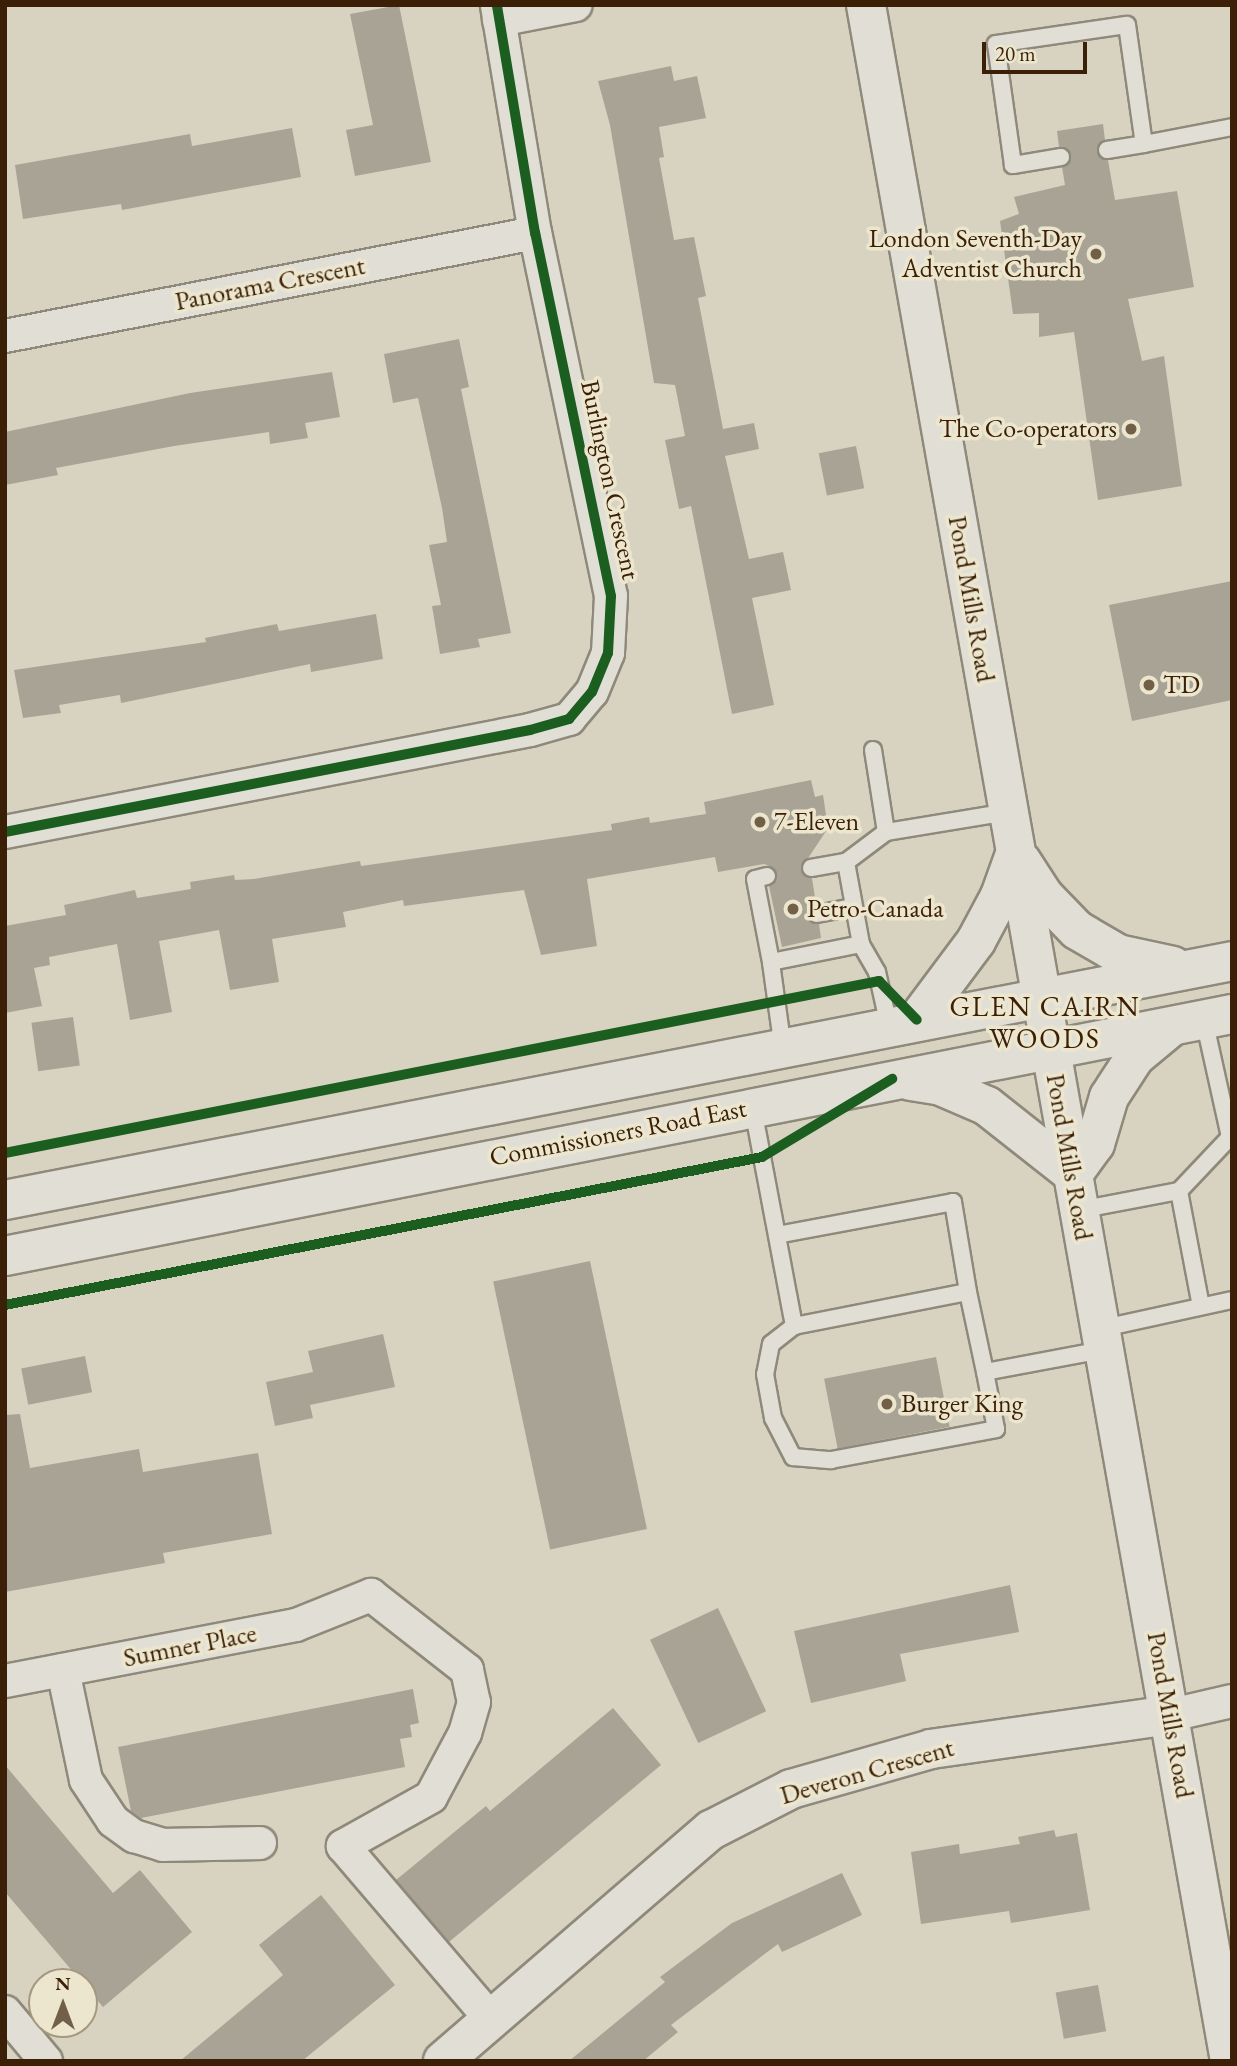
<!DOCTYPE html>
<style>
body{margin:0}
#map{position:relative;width:1237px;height:2066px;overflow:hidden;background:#d8d3c0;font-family:"EB Garamond",serif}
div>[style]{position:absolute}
.building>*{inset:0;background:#a9a395;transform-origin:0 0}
.roads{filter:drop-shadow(2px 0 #8f897b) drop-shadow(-2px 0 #8f897b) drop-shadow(0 2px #8f897b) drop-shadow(0 -2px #8f897b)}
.lane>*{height:16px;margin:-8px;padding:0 8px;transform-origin:8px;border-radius:8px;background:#e1dfd5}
.street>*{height:32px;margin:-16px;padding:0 16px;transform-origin:16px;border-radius:16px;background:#e1dfd5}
.secondary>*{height:38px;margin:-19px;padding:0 19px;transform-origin:19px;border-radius:19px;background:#e1dfd5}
.cycleway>*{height:10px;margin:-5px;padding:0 5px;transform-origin:5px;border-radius:5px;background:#1b5e20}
.dots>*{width:19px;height:19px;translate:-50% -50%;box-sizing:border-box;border:4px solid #ede6cf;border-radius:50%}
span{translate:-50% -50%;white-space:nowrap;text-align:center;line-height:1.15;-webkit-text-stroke:7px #ede6cf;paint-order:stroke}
.poi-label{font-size:26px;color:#3b2007}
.right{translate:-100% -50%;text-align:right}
.left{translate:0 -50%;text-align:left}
.street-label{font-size:26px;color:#3b2007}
.neighbourhood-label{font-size:28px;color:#3b2007;letter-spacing:2px}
.frame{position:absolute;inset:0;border:7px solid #3b2007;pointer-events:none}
.north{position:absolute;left:28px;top:1968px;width:70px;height:70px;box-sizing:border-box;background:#ede6cf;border:2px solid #a6977f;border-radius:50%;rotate:0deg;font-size:19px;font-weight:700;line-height:28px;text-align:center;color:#3b2007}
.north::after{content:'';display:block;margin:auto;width:24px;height:32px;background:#725f48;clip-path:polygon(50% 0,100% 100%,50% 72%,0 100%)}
.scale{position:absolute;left:982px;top:42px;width:105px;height:32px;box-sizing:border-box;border:4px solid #3b2007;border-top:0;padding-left:9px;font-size:21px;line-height:24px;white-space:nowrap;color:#3b2007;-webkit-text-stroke:5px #ede6cf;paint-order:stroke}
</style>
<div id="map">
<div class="building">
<i style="clip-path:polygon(399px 5px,431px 162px,355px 176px,346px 130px,373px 125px,350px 14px)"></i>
<i style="clip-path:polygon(671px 66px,674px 81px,697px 76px,706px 118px,659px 127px,664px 157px,659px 158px,674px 240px,694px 237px,706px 296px,698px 298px,723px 429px,754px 423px,759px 449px,725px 456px,749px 559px,783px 552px,791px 590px,752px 598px,774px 705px,732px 714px,691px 506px,679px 509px,665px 440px,685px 436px,675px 385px,654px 383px,610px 125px,598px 81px)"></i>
<i style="clip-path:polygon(1103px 124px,1105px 140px,1097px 152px,1108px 160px,1115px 200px,1177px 191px,1194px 287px,1128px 299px,1142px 361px,1164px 356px,1182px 486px,1098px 500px,1074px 332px,1039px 337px,1039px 313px,1013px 314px,1000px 221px,1019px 214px,1014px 197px,1065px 185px,1062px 167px,1071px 156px,1059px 147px,1057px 131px)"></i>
<i style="clip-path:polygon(292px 128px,301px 177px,122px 210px,121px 204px,23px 219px,15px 165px,190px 134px,192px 146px)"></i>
<i style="clip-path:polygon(459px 339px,469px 387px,461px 389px,511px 633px,478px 639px,480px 647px,440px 654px,432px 606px,441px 605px,429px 545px,447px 542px,442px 508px,418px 398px,393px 403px,384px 354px)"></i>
<i style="clip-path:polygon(332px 372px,340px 417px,305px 423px,308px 438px,270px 444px,269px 432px,174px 446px,56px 468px,58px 475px,5px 485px,5px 432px,190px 393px)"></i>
<i style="left:856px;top:446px;width:43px;height:38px;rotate:79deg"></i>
<i style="clip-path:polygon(1232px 581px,1232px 700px,1132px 721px,1109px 605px)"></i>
<i style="clip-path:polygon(376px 614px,383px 659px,311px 672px,310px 664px,121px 703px,120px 695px,59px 705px,61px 713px,23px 718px,14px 670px,206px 642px,205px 638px,277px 624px,279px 631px)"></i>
<i style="clip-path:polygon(811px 780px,815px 797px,823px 795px,828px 828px,801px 869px,812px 878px,816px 904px,807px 915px,819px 924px,821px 938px,782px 947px,769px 886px,777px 880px,775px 869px,764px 864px,718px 872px,715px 857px,587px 879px,597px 946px,541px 955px,524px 890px,404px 906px,403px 900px,343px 912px,346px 927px,272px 939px,279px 982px,230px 990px,219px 930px,159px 941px,172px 1012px,130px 1020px,117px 944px,49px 957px,50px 965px,34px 968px,42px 1006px,5px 1013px,5px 926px,66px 915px,64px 905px,135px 890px,137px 898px,191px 889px,190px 882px,234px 875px,235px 880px,254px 879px,360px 861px,361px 866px,612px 830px,611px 824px,649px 817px,650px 823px,706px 814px,704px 802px)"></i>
<i style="left:73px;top:1017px;width:49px;height:42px;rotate:82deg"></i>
<i style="left:590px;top:1261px;width:274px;height:99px;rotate:78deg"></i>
<i style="clip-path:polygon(383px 1334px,395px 1387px,310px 1405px,313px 1418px,275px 1426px,266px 1382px,313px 1372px,308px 1351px)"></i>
<i style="left:85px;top:1356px;width:37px;height:65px;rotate:79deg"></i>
<i style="left:936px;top:1357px;width:71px;height:114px;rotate:79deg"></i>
<i style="clip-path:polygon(20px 1414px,30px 1468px,139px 1449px,143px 1472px,258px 1453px,272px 1534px,163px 1553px,165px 1563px,5px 1592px,5px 1415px)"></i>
<i style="clip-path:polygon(1010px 1585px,1019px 1632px,900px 1654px,906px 1681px,811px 1703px,794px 1631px)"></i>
<i style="left:718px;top:1608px;width:114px;height:75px;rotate:65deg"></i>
<i style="clip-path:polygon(413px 1689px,419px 1723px,410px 1725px,412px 1737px,400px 1739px,405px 1767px,141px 1818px,131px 1811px,118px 1747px)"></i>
<i style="clip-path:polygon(613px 1708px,661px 1765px,449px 1942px,396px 1880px,486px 1806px,490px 1811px)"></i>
<i style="clip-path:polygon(5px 1765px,113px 1893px,140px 1870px,192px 1932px,103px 2007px,5px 1892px)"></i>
<i style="clip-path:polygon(1054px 1830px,1056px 1837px,1077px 1833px,1090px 1910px,1011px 1923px,1009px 1911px,921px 1924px,911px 1852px,959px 1844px,960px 1854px,1020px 1844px,1018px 1837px)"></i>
<i style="clip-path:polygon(842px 1873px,862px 1915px,782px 1952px,778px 1944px,671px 2025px,678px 2032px,643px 2061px,569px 2061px,665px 1982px,660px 1977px,732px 1923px)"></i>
<i style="clip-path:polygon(321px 1895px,395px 1985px,302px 2061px,180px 2061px,283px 1975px,259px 1945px)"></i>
<i style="left:1098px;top:1985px;width:47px;height:43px;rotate:80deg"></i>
</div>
<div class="roads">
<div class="lane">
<i style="left:1107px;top:150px;width:37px;rotate:-9deg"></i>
<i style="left:1061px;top:157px;width:49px;rotate:170.5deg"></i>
<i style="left:1013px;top:165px;width:122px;rotate:-98deg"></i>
<i style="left:996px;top:44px;width:132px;rotate:-8.3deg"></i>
<i style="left:1127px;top:25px;width:120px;rotate:81.9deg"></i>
<i style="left:1144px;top:144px;width:90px;rotate:-10.9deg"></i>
<i style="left:873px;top:750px;width:83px;rotate:81deg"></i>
<i style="left:811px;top:868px;width:36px;rotate:-10deg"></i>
<i style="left:767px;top:876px;width:12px;rotate:166deg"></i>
<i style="left:755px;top:879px;width:85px;rotate:79.1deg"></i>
<i style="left:817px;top:914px;width:37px;rotate:-11deg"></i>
<i style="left:889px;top:1026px;width:55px;rotate:-102.5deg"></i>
<i style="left:877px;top:972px;width:32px;rotate:-120deg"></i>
<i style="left:861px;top:944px;width:83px;rotate:-100.4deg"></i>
<i style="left:846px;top:862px;width:50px;rotate:-36.9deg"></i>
<i style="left:886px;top:832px;width:124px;rotate:-9.3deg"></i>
<i style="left:783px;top:1049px;width:88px;rotate:-97.9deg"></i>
<i style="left:771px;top:962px;width:92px;rotate:-11.3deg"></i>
<i style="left:753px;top:1109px;width:221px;rotate:79.3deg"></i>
<i style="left:794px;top:1326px;width:177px;rotate:-11.1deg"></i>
<i style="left:968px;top:1292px;width:82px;rotate:78deg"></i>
<i style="left:985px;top:1372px;width:120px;rotate:-10.6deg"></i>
<i style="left:1179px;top:1191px;width:117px;rotate:79.2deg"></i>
<i style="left:1079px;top:1210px;width:102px;rotate:-10.8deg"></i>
<i style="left:1179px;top:1191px;width:74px;rotate:-46.6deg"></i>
<i style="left:1230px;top:1137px;width:120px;rotate:-102.5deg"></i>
<i style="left:777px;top:1235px;width:179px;rotate:-10.6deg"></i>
<i style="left:953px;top:1202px;width:91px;rotate:80.5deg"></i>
<i style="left:794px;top:1326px;width:29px;rotate:142deg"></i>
<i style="left:771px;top:1344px;width:31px;rotate:101deg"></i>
<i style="left:765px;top:1374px;width:45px;rotate:79.7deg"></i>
<i style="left:773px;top:1418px;width:44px;rotate:62.9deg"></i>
<i style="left:793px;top:1457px;width:38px;rotate:5deg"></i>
<i style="left:831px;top:1460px;width:168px;rotate:-10.6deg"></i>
<i style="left:996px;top:1429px;width:58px;rotate:-100.9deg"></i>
<i style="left:1099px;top:1329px;width:136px;rotate:-12.3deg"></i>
</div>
<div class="street">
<i style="left:499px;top:20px;width:78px;rotate:-11deg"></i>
<i style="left:5px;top:336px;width:540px;rotate:-11deg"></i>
<i style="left:5px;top:832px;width:535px;rotate:-10.99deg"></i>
<i style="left:530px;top:730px;width:41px;rotate:-15.8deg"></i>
<i style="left:569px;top:719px;width:35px;rotate:-50deg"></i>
<i style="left:592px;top:692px;width:42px;rotate:-67.7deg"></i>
<i style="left:608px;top:653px;width:57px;rotate:-87deg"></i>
<i style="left:611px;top:596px;width:371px;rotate:-101.8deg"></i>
<i style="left:535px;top:233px;width:231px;rotate:-99.5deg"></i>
<i style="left:63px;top:1670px;width:112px;rotate:78.2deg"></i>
<i style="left:86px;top:1780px;width:49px;rotate:56.6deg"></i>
<i style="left:113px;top:1821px;width:26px;rotate:36deg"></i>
<i style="left:134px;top:1836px;width:30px;rotate:17deg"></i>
<i style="left:163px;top:1845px;width:97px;rotate:-1.2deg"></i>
<i style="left:5px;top:1681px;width:296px;rotate:-10.9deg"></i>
<i style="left:296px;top:1625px;width:81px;rotate:-21.8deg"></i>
<i style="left:371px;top:1595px;width:122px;rotate:38deg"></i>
<i style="left:467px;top:1670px;width:33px;rotate:78deg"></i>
<i style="left:474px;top:1702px;width:32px;rotate:106deg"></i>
<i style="left:465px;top:1733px;width:72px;rotate:118deg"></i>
<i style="left:431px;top:1797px;width:101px;rotate:150.9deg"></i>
<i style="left:343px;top:1846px;width:228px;rotate:49.5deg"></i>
<i style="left:1171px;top:1715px;width:63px;rotate:-12.9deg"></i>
<i style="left:5px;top:2012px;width:64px;rotate:50.1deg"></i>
</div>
<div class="secondary">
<i style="left:866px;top:5px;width:2088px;rotate:79.96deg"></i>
<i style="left:1022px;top:862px;width:40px;rotate:57.1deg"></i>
<i style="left:1044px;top:896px;width:47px;rotate:45.9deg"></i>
<i style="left:1077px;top:930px;width:48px;rotate:30.3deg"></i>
<i style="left:1118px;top:954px;width:56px;rotate:12.3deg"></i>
<i style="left:917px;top:1020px;width:99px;rotate:-53.2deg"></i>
<i style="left:976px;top:941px;width:51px;rotate:-61.9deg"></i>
<i style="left:1000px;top:896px;width:45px;rotate:-70.3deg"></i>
<i style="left:911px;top:1081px;width:30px;rotate:9deg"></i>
<i style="left:941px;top:1086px;width:50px;rotate:23.5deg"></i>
<i style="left:987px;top:1106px;width:110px;rotate:38.3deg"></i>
<i style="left:1073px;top:1174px;width:37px;rotate:-54deg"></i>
<i style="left:1095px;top:1144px;width:49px;rotate:-73.4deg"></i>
<i style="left:1109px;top:1097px;width:48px;rotate:-57deg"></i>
<i style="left:1135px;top:1057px;width:47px;rotate:-39.8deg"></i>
<i style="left:5px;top:1200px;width:1250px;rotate:-11.02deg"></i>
<i style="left:5px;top:1256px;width:1251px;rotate:-11.16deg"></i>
<i style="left:443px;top:2061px;width:354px;rotate:-40.8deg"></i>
<i style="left:711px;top:1830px;width:90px;rotate:-27.1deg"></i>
<i style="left:791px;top:1789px;width:146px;rotate:-15.9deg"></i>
<i style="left:931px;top:1749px;width:242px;rotate:-8.1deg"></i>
</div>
</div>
<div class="cycleway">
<i style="left:5px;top:832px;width:535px;rotate:-10.99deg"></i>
<i style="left:530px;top:730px;width:41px;rotate:-15.8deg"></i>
<i style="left:569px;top:719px;width:35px;rotate:-50deg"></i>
<i style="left:592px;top:692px;width:42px;rotate:-67.7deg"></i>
<i style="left:608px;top:653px;width:57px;rotate:-87deg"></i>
<i style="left:611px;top:596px;width:371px;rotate:-101.8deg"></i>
<i style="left:535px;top:233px;width:231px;rotate:-99.5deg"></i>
<i style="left:5px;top:1153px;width:891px;rotate:-11.13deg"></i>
<i style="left:879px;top:981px;width:54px;rotate:45.7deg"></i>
<i style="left:5px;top:1305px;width:771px;rotate:-11.06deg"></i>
<i style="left:762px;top:1157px;width:152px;rotate:-31deg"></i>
</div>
<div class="dots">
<i style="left:1096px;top:254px;background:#725f48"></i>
<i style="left:1131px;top:429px;background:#725f48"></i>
<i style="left:1149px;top:685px;background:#725f48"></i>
<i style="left:760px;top:822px;background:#725f48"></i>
<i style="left:793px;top:909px;background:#725f48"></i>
<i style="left:887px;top:1404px;background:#725f48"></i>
</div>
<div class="poi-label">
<span class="right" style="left:1082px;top:254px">London Seventh-Day<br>Adventist Church</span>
<span class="right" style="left:1117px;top:429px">The Co-operators</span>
<span class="left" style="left:1163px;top:685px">TD</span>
<span class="left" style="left:774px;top:822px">7-Eleven</span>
<span class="left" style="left:807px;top:909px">Petro-Canada</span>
<span class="left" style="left:901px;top:1404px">Burger King</span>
</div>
<div class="street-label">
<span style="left:270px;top:284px;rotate:-11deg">Panorama Crescent</span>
<span style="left:610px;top:480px;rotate:78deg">Burlington Crescent</span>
<span style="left:971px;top:599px;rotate:80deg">Pond Mills Road</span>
<span style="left:618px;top:1133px;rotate:-11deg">Commissioners Road East</span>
<span style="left:1069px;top:1157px;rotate:80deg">Pond Mills Road</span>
<span style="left:190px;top:1646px;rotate:-11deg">Sumner Place</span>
<span style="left:1170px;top:1715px;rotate:80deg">Pond Mills Road</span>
<span style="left:867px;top:1772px;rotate:-16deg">Deveron Crescent</span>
</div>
<div class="neighbourhood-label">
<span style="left:1045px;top:1022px">GLEN CAIRN<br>WOODS</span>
</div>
<div class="frame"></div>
<div class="north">N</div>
<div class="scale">20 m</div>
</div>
